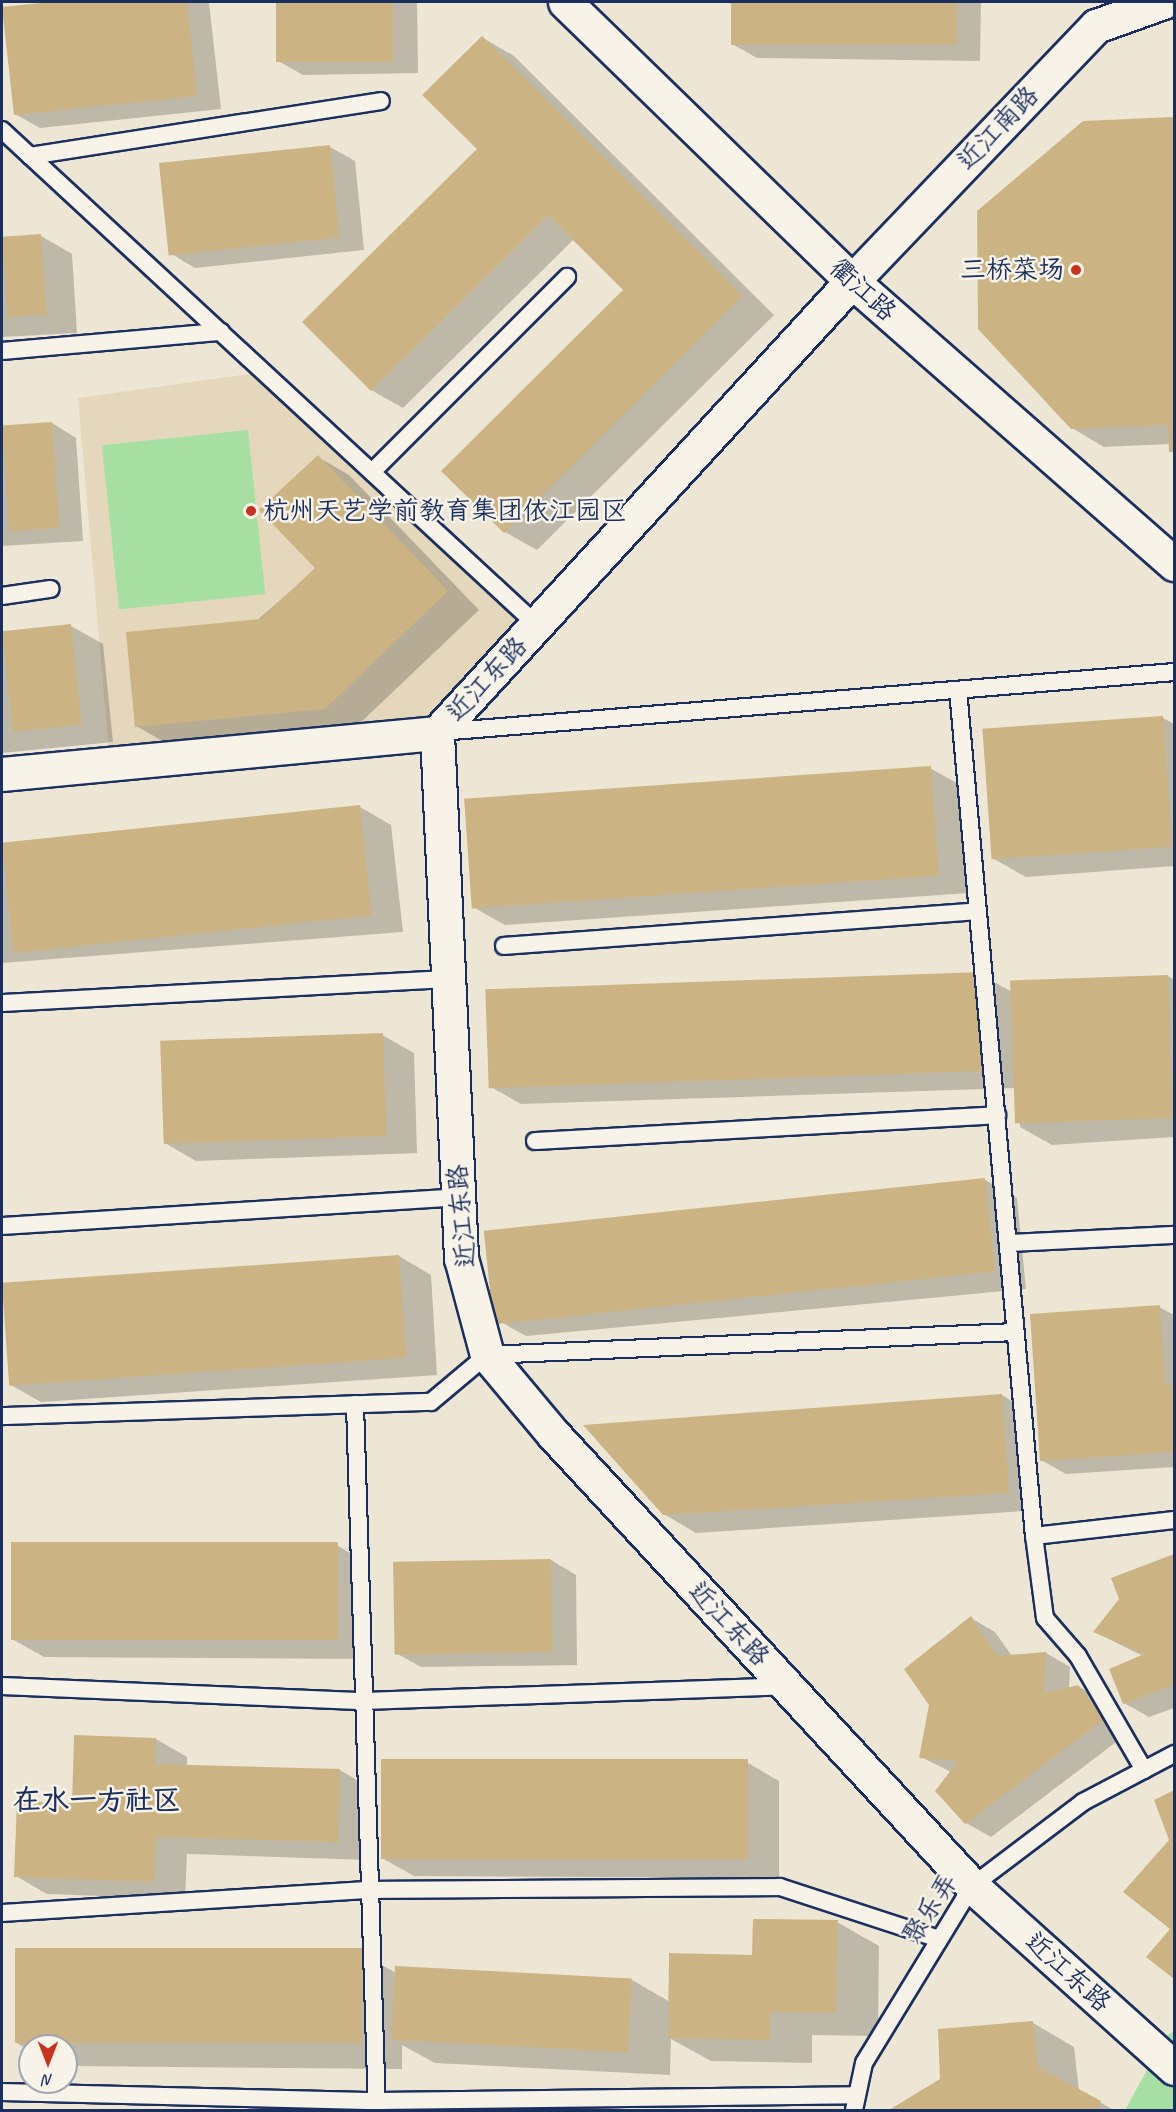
<!DOCTYPE html>
<meta charset="utf-8">
<style>
body{margin:0}
#map{position:relative;width:1176px;height:2112px;overflow:hidden;background:#eee6d4;font-family:Caveat,"LXGW WenKai TC",sans-serif}
div>[style]{position:absolute}
.built>*{inset:0;background:#e4d7bc}
.green>*{inset:0;background:#a7dfa3;transform-origin:0 0}
.shadow>*{inset:0;background:#0003}
.building>*{inset:0;background:#cbb383;transform-origin:0 0}
.roads{filter:drop-shadow(2px 0 #1b2f5e) drop-shadow(-2px 0 #1b2f5e) drop-shadow(0 2px #1b2f5e) drop-shadow(0 -2px #1b2f5e)}
.service>*{height:16px;margin:-8px;padding:0 8px;transform-origin:8px;border-radius:8px;background:#f7f3e8}
.minor>*{height:33px;margin:-16.5px;padding:0 16.5px;transform-origin:16.5px;border-radius:16.5px;background:#f7f3e8}
.tertiary>*{height:33px;margin:-16.5px;padding:0 16.5px;transform-origin:16.5px;border-radius:16.5px;background:#f7f3e8}
.dots>*{width:16px;height:16px;translate:-50% -50%;box-sizing:border-box;border:3px solid #f7f3e8;border-radius:50%}
span{translate:-50% -50%;white-space:nowrap;text-align:center;line-height:1.15;-webkit-text-stroke:5px #f7f3e8;paint-order:stroke}
.street-label{font-size:26px;color:#1b2f5e}
.poi-label{font-size:26px;color:#1b2f5e}
.right{translate:-100% -50%;text-align:right}
.left{translate:0 -50%;text-align:left}
.quarter-label{font-size:28px;color:#1b2f5e;font-weight:700}
.frame{position:absolute;inset:0;border:3px solid #1b2f5e;pointer-events:none}
.north{position:absolute;left:18px;top:2034px;width:60px;height:60px;box-sizing:border-box;background:#f7f3e8;border:2px solid #9fa5b1;border-radius:50%;rotate:180deg;font-size:16px;font-weight:700;line-height:24px;text-align:center;color:#1b2f5e}
.north::after{content:'';display:block;margin:auto;width:21px;height:27px;background:#c8321e;clip-path:polygon(50% 0,100% 100%,50% 72%,0 100%)}
</style>
<div id="map">
<div class="built">
<i style="clip-path:polygon(263px 372px,537px 625px,437px 733px,110px 764px,78px 398px)"></i>
</div>
<div class="green">
<i style="left:248px;top:430px;width:165px;height:147px;rotate:84deg"></i>
<i style="clip-path:polygon(1174px 2031px,1174px 2110px,1125px 2110px,1165px 2037px)"></i>
</div>
<div class="shadow">
<i style="clip-path:polygon(65px 2px,209px 3px,221px 109px,40px 128px,15px 114px,3px 8px)"></i>
<i style="clip-path:polygon(277px 2px,417px 2px,418px 73px,303px 75px,278px 61px)"></i>
<i style="clip-path:polygon(732px 2px,981px 2px,980px 61px,757px 58px,732px 44px)"></i>
<i style="clip-path:polygon(483px 38px,514px 56px,774px 315px,537px 550px,505px 532px,443px 471px,625px 290px,574px 239px,403px 408px,371px 390px,479px 149px)"></i>
<i style="clip-path:polygon(1174px 119px,1174px 453px,1170px 444px,1104px 447px,1072px 428px,1083px 123px)"></i>
<i style="clip-path:polygon(330px 147px,355px 161px,364px 250px,195px 268px,170px 253px)"></i>
<i style="clip-path:polygon(41px 236px,72px 254px,77px 333px,2px 337px,2px 238px)"></i>
<i style="clip-path:polygon(52px 423px,76px 438px,83px 541px,2px 546px,2px 427px)"></i>
<i style="clip-path:polygon(318px 457px,349px 475px,479px 610px,357px 726px,168px 744px,136px 726px,317px 568px)"></i>
<i style="clip-path:polygon(71px 626px,103px 644px,113px 742px,2px 753px,2px 632px)"></i>
<i style="clip-path:polygon(1163px 718px,1174px 724px,1174px 866px,1026px 877px,994px 859px)"></i>
<i style="clip-path:polygon(930px 768px,962px 786px,969px 893px,505px 925px,473px 907px)"></i>
<i style="clip-path:polygon(360px 807px,391px 825px,403px 932px,2px 963px,2px 843px)"></i>
<i style="clip-path:polygon(980px 974px,1012px 992px,1168px 976px,1174px 980px,1174px 1137px,1052px 1145px,1020px 1127px,1017px 1070px,1015px 1088px,521px 1104px,489px 1086px)"></i>
<i style="clip-path:polygon(382px 1035px,414px 1053px,417px 1153px,196px 1161px,165px 1143px)"></i>
<i style="clip-path:polygon(985px 1180px,1017px 1198px,1026px 1289px,526px 1336px,494px 1318px)"></i>
<i style="clip-path:polygon(399px 1256px,431px 1275px,437px 1375px,41px 1402px,9px 1384px)"></i>
<i style="clip-path:polygon(1159px 1307px,1174px 1315px,1174px 1467px,1066px 1474px,1041px 1460px)"></i>
<i style="clip-path:polygon(1002px 1395px,1033px 1414px,1040px 1510px,696px 1533px,664px 1514px)"></i>
<i style="clip-path:polygon(338px 1546px,369px 1564px,369px 1659px,44px 1657px,12px 1639px)"></i>
<i style="clip-path:polygon(1174px 1556px,1174px 1708px,1149px 1717px,1124px 1703px,1143px 1656px,1095px 1632px,1120px 1599px,1113px 1579px)"></i>
<i style="clip-path:polygon(551px 1560px,576px 1575px,577px 1665px,421px 1667px,396px 1653px)"></i>
<i style="clip-path:polygon(971px 1618px,995px 1632px,1012px 1656px,1046px 1653px,1070px 1667px,1069px 1688px,1078px 1686px,1103px 1701px,1128px 1733px,991px 1837px,966px 1823px,951px 1772px,921px 1757px)"></i>
<i style="clip-path:polygon(156px 1739px,187px 1757px,187px 1766px,340px 1770px,372px 1789px,369px 1860px,187px 1854px,185px 1899px,47px 1894px,16px 1876px,73px 1804px)"></i>
<i style="clip-path:polygon(748px 1763px,779px 1781px,779px 1878px,414px 1876px,382px 1858px)"></i>
<i style="clip-path:polygon(1174px 1792px,1174px 1977px,1148px 1957px,1173px 1929px,1171px 1841px,1156px 1800px)"></i>
<i style="clip-path:polygon(837px 1922px,879px 1946px,878px 2036px,812px 2035px,812px 2063px,711px 2061px,671px 2039px,670px 2075px,435px 2063px,402px 2045px,402px 2069px,66px 2066px,66px 2046px,30px 2046px,30px 2051px,15px 2042px,361px 1953px,396px 1973px,632px 1980px,670px 2002px,754px 1956px)"></i>
<i style="clip-path:polygon(1033px 2023px,1074px 2047px,1079px 2091px,1114px 2110px,891px 2110px)"></i>
</div>
<div class="building">
<i style="clip-path:polygon(51px 2px,187px 2px,197px 96px,14px 115px,2px 7px)"></i>
<i style="left:276px;top:2px;width:117px;height:60px"></i>
<i style="left:731px;top:2px;width:226px;height:43px"></i>
<i style="clip-path:polygon(482px 36px,743px 296px,504px 533px,441px 471px,623px 290px,548px 215px,371px 391px,302px 322px,477px 149px,422px 95px)"></i>
<i style="clip-path:polygon(1174px 117px,1174px 452px,1169px 452px,1168px 425px,1071px 429px,978px 329px,977px 211px,1083px 121px)"></i>
<i style="left:330px;top:145px;width:93px;height:172px;rotate:84deg"></i>
<i style="left:41px;top:234px;width:81px;height:39px;rotate:86deg"></i>
<i style="left:52px;top:422px;width:106px;height:50px;rotate:86deg"></i>
<i style="clip-path:polygon(318px 455px,448px 591px,325px 709px,135px 727px,126px 632px,261px 619px,315px 568px,259px 510px)"></i>
<i style="left:71px;top:624px;width:101px;height:69px;rotate:84deg"></i>
<i style="left:1163px;top:716px;width:131px;height:181px;rotate:86deg"></i>
<i style="left:931px;top:766px;width:110px;height:468px;rotate:86deg"></i>
<i style="left:360px;top:805px;width:111px;height:360px;rotate:84deg"></i>
<i style="left:981px;top:972px;width:99px;height:496px;rotate:88deg"></i>
<i style="left:1168px;top:975px;width:143px;height:158px;rotate:88deg"></i>
<i style="left:383px;top:1033px;width:103px;height:223px;rotate:88deg"></i>
<i style="left:985px;top:1178px;width:94px;height:504px;rotate:84deg"></i>
<i style="left:399px;top:1255px;width:103px;height:398px;rotate:86deg"></i>
<i style="clip-path:polygon(1160px 1305px,1165px 1385px,1174px 1384px,1174px 1452px,1040px 1461px,1030px 1314px)"></i>
<i style="clip-path:polygon(1002px 1394px,1009px 1493px,663px 1515px,583px 1425px)"></i>
<i style="left:11px;top:1542px;width:327px;height:98px"></i>
<i style="clip-path:polygon(1174px 1554px,1174px 1685px,1123px 1704px,1109px 1669px,1144px 1654px,1093px 1632px,1119px 1599px,1111px 1578px)"></i>
<i style="left:551px;top:1559px;width:93px;height:158px;rotate:89deg"></i>
<i style="clip-path:polygon(971px 1616px,997px 1656px,1046px 1652px,1044px 1693px,1078px 1685px,1104px 1719px,965px 1824px,935px 1791px,958px 1761px,919px 1758px,929px 1705px,904px 1669px)"></i>
<i style="clip-path:polygon(74px 1735px,156px 1738px,155px 1764px,340px 1769px,338px 1842px,156px 1837px,154px 1882px,14px 1877px,17px 1801px,72px 1803px)"></i>
<i style="left:381px;top:1759px;width:367px;height:100px"></i>
<i style="clip-path:polygon(1174px 1790px,1174px 1979px,1146px 1957px,1170px 1929px,1123px 1892px,1169px 1840px,1154px 1800px)"></i>
<i style="clip-path:polygon(753px 1919px,838px 1920px,836px 2013px,770px 2012px,770px 2040px,668px 2038px,669px 1953px,752px 1955px)"></i>
<i style="left:15px;top:1948px;width:347px;height:95px"></i>
<i style="left:395px;top:1966px;width:237px;height:74px;rotate:3deg"></i>
<i style="clip-path:polygon(1033px 2021px,1038px 2067px,1101px 2101px,1098px 2110px,889px 2110px,940px 2079px,938px 2029px)"></i>
</div>
<div class="roads">
<div class="service">
<i style="left:2px;top:130px;width:729px;rotate:42.78deg"></i>
<i style="left:30px;top:156px;width:355px;rotate:-8.9deg"></i>
<i style="left:2px;top:351px;width:220px;rotate:-5deg"></i>
<i style="left:372px;top:472px;width:276px;rotate:-45deg"></i>
<i style="left:2px;top:596px;width:49px;rotate:-8.3deg"></i>
<i style="left:958px;top:690px;width:849px;rotate:84.87deg"></i>
<i style="left:440px;top:732px;width:736px;rotate:-4.67deg"></i>
<i style="left:504px;top:946px;width:475px;rotate:-4.2deg"></i>
<i style="left:2px;top:1003px;width:447px;rotate:-3.1deg"></i>
<i style="left:535px;top:1141px;width:463px;rotate:-3.2deg"></i>
<i style="left:2px;top:1226px;width:457px;rotate:-3.6deg"></i>
<i style="left:1008px;top:1243px;width:166px;rotate:-2.8deg"></i>
<i style="left:355px;top:1404px;width:706px;rotate:88.22deg"></i>
<i style="left:2px;top:1416px;width:429px;rotate:-1.9deg"></i>
<i style="left:431px;top:1402px;width:73px;rotate:-40deg"></i>
<i style="left:487px;top:1355px;width:529px;rotate:-2.49deg"></i>
<i style="left:2px;top:1686px;width:362px;rotate:2.4deg"></i>
<i style="left:364px;top:1701px;width:422px;rotate:-2deg"></i>
<i style="left:1144px;top:1770px;width:132px;rotate:-120.1deg"></i>
<i style="left:1078px;top:1656px;width:50px;rotate:-131deg"></i>
<i style="left:1045px;top:1618px;width:83px;rotate:-97.6deg"></i>
<i style="left:1034px;top:1536px;width:141px;rotate:-6.5deg"></i>
<i style="left:2px;top:1913px;width:369px;rotate:-3.6deg"></i>
<i style="left:370px;top:1890px;width:410px;rotate:-0.4deg"></i>
<i style="left:780px;top:1887px;width:167px;rotate:18.1deg"></i>
<i style="left:2px;top:2092px;width:375px;rotate:1.4deg"></i>
<i style="left:377px;top:2101px;width:480px;rotate:-0.7deg"></i>
<i style="left:854px;top:2110px;width:48px;rotate:-78deg"></i>
<i style="left:864px;top:2063px;width:207px;rotate:-58.6deg"></i>
<i style="left:972px;top:1886px;width:139px;rotate:-37.1deg"></i>
<i style="left:1083px;top:1802px;width:103px;rotate:-27.8deg"></i>
</div>
<div class="minor">
<i style="left:1163px;top:2px;width:71px;rotate:160.3deg"></i>
<i style="left:1096px;top:26px;width:353px;rotate:133.7deg"></i>
<i style="left:852px;top:281px;width:614px;rotate:132.56deg"></i>
<i style="left:437px;top:733px;width:526px;rotate:87.38deg"></i>
<i style="left:461px;top:1258px;width:100px;rotate:75deg"></i>
<i style="left:487px;top:1355px;width:104px;rotate:50.1deg"></i>
<i style="left:554px;top:1435px;width:615px;rotate:47.17deg"></i>
<i style="left:972px;top:1886px;width:272px;rotate:42deg"></i>
<i style="left:2px;top:774px;width:437px;rotate:-5.4deg"></i>
</div>
<div class="tertiary">
<i style="left:565px;top:2px;width:400px;rotate:44.2deg"></i>
<i style="left:852px;top:281px;width:429px;rotate:41.3deg"></i>
</div>
</div>
<div class="dots">
<i style="left:1076px;top:270px;background:#c8321e"></i>
<i style="left:251px;top:511px;background:#c8321e"></i>
</div>
<div class="street-label">
<span style="left:998px;top:128px;rotate:-46deg">近江南路</span>
<span style="left:863px;top:290px;rotate:42deg">衢江路</span>
<span style="left:487px;top:679px;rotate:-47deg">近江东路</span>
<span style="left:462px;top:1216px;rotate:-95deg">近江东路</span>
<span style="left:729px;top:1624px;rotate:47deg">近江东路</span>
<span style="left:930px;top:1909px;rotate:-57deg">聚乐弄</span>
<span style="left:1068px;top:1972px;rotate:42deg">近江东路</span>
</div>
<div class="poi-label">
<span class="right" style="left:1064px;top:270px">三桥菜场</span>
<span class="left" style="left:263px;top:511px">杭州天艺学前教育集团依江园区</span>
</div>
<div class="quarter-label">
<span style="left:97px;top:1800px">在水一方社区</span>
</div>
<div class="frame"></div>
<div class="north">N</div>
</div>
